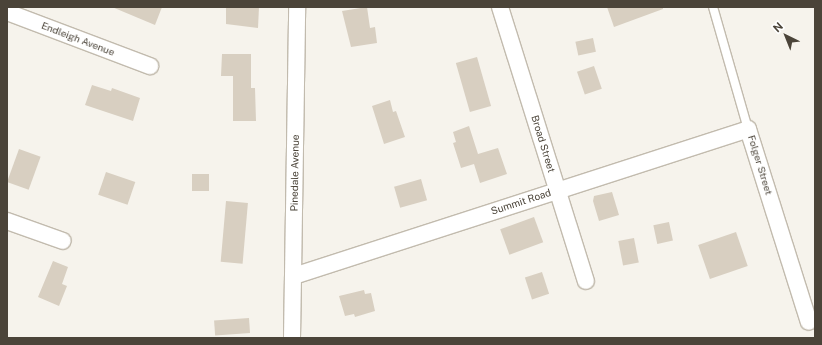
<!DOCTYPE html>
<style>
body{margin:0}
#map{position:relative;width:822px;height:345px;overflow:hidden;background:#f6f3ec;font-family:"Public Sans",sans-serif}
div>[style]{position:absolute}
.building>*{inset:0;background:#d8cfc1;transform-origin:0 0}
.roads{filter:drop-shadow(1px 0 #c2bbae) drop-shadow(-1px 0 #c2bbae) drop-shadow(0 1px #c2bbae) drop-shadow(0 -1px #c2bbae)}
.service>*{height:8px;margin:-4px;padding:0 4px;transform-origin:4px;border-radius:4px;background:#fff}
.minor>*{height:16px;margin:-8px;padding:0 8px;transform-origin:8px;border-radius:8px;background:#fff}
span{translate:-50% -50%;white-space:nowrap;text-align:center;line-height:1.15;-webkit-text-stroke:3.5px #fff;paint-order:stroke}
.street-label{font-size:10px;color:#4b4439}
.frame{position:absolute;inset:0;border:8px solid #4b4439;pointer-events:none}
.north{position:absolute;left:766px;top:16px;width:40px;height:40px;-webkit-text-stroke:3px #fff;paint-order:stroke;rotate:317deg;font-size:11px;font-weight:700;line-height:16px;text-align:center;color:#4b4439}
.north::after{content:'';display:block;margin:auto;width:14px;height:18px;background:#4b4439;clip-path:polygon(50% 0,100% 100%,50% 72%,0 100%)}
</style>
<div id="map">
<div class="building">
<i style="clip-path:polygon(112px 7px,162px 7px,155px 25px)"></i>
<i style="clip-path:polygon(226px 7px,259px 7px,258px 28px,226px 24px)"></i>
<i style="clip-path:polygon(367px 7px,370px 28px,375px 27px,377px 43px,351px 47px,342px 11px)"></i>
<i style="clip-path:polygon(607px 7px,663px 7px,663px 9px,614px 27px)"></i>
<i style="left:593px;top:38px;width:14px;height:18px;rotate:78deg"></i>
<i style="clip-path:polygon(222px 54px,251px 54px,251px 88px,255px 88px,256px 121px,233px 121px,233px 76px,221px 76px)"></i>
<i style="left:477px;top:57px;width:51px;height:22px;rotate:74deg"></i>
<i style="left:594px;top:66px;width:24px;height:18px;rotate:71deg"></i>
<i style="clip-path:polygon(92px 85px,111px 91px,112px 88px,140px 98px,133px 121px,85px 105px)"></i>
<i style="clip-path:polygon(390px 100px,393px 112px,396px 111px,405px 137px,384px 144px,372px 106px)"></i>
<i style="clip-path:polygon(469px 126px,478px 154px,498px 148px,507px 174px,480px 183px,474px 164px,461px 168px,453px 143px,456px 142px,453px 132px)"></i>
<i style="left:19px;top:149px;width:23px;height:35px;rotate:20deg"></i>
<i style="left:106px;top:172px;width:31px;height:24px;rotate:19deg"></i>
<i style="left:192px;top:174px;width:17px;height:17px"></i>
<i style="left:421px;top:179px;width:22px;height:28px;rotate:74deg"></i>
<i style="clip-path:polygon(612px 192px,619px 215px,599px 221px,593px 201px,594px 196px)"></i>
<i style="left:226px;top:201px;width:22px;height:61px;rotate:5deg"></i>
<i style="left:534px;top:217px;width:27px;height:36px;rotate:70deg"></i>
<i style="left:669px;top:222px;width:19px;height:16px;rotate:78deg"></i>
<i style="left:736px;top:232px;width:36px;height:40px;rotate:71deg"></i>
<i style="left:634px;top:238px;width:25px;height:16px;rotate:79deg"></i>
<i style="clip-path:polygon(53px 261px,68px 267px,62px 284px,67px 286px,59px 306px,38px 297px)"></i>
<i style="left:542px;top:272px;width:23px;height:18px;rotate:72deg"></i>
<i style="clip-path:polygon(364px 290px,365px 294px,371px 293px,375px 311px,355px 317px,354px 314px,345px 316px,339px 296px)"></i>
<i style="left:249px;top:318px;width:15px;height:35px;rotate:86deg"></i>
</div>
<div class="roads">
<div class="service">
<i style="left:713px;top:7px;width:127px;rotate:74deg"></i>
</div>
<div class="minor">
<i style="left:500px;top:7px;width:287px;rotate:72.6deg"></i>
<i style="left:7px;top:12px;width:153px;rotate:20.7deg"></i>
<i style="left:7px;top:221px;width:59px;rotate:19.7deg"></i>
<i style="left:294px;top:276px;width:477px;rotate:-17.9deg"></i>
<i style="left:748px;top:129px;width:202px;rotate:72.5deg"></i>
<i style="left:292px;top:338px;width:331px;rotate:-89.1deg"></i>
</div>
</div>
<div class="street-label">
<span style="left:78px;top:39px;rotate:21deg">Endleigh Avenue</span>
<span style="left:543px;top:144px;rotate:73deg">Broad Street</span>
<span style="left:760px;top:165px;rotate:73deg">Folger Street</span>
<span style="left:295px;top:173px;rotate:-89deg">Pinedale Avenue</span>
<span style="left:521px;top:202px;rotate:-18deg">Summit Road</span>
</div>
<div class="frame"></div>
<div class="north">N</div>
</div>
